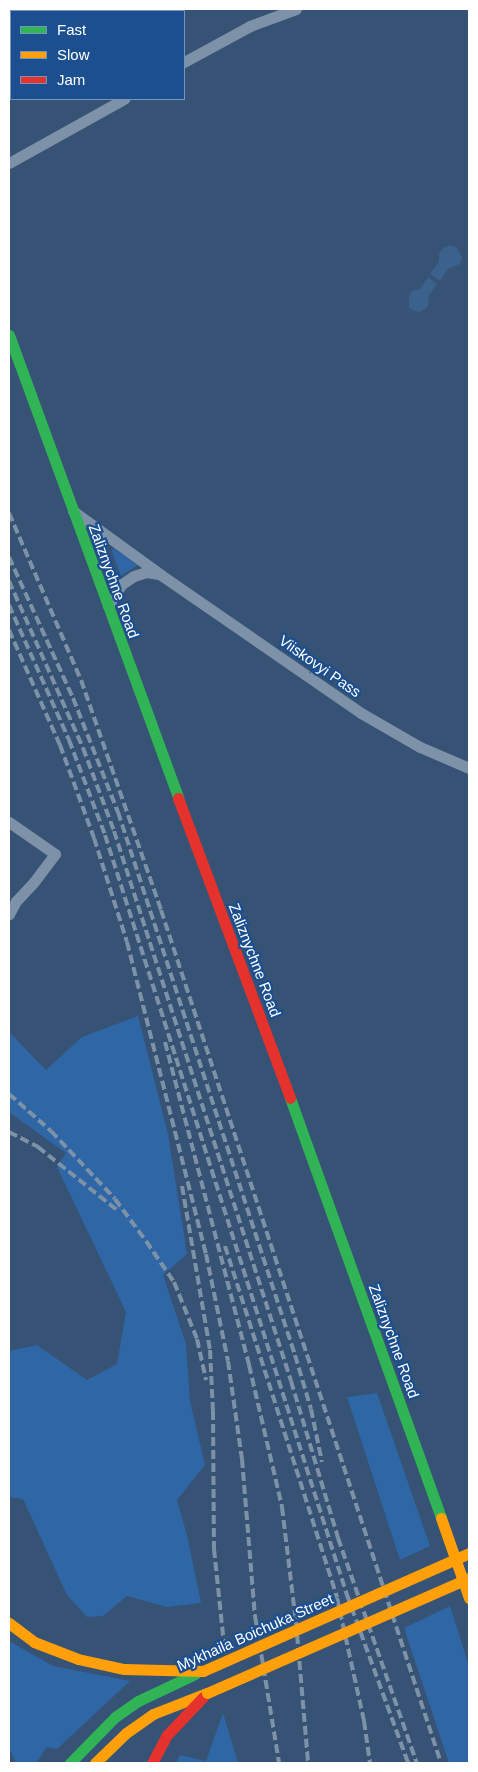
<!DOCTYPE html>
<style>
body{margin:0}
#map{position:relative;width:478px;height:1772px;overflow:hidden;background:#365274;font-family:Helvetica,sans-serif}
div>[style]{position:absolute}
.green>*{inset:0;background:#2f66a5}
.water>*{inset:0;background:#3b618d}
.street>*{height:11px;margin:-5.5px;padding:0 5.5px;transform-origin:5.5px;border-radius:5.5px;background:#7d92a8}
.fast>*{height:11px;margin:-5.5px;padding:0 5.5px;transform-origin:5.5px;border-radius:5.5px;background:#30b455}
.slow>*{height:11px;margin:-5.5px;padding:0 5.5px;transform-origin:5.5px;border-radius:5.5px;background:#ff9f0a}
.jam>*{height:11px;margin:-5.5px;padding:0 5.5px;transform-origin:5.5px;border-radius:5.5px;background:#e5322d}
.rail>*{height:4px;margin-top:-2px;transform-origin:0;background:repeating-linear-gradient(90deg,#7e92a7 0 9px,transparent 0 13px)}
.slow-bridge>*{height:11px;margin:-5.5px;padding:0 5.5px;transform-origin:5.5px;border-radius:5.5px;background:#ff9f0a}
span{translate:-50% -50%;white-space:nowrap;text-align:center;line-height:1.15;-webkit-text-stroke:4.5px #1b4f8f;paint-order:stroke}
.street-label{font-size:15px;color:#fff}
.frame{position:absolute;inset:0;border:10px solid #fff;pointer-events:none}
.legend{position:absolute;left:10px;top:10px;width:175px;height:90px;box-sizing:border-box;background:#1b4f8f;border:1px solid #7695bc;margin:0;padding:6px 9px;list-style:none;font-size:15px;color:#fff}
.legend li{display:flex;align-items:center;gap:10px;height:25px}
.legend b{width:25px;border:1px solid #7695bc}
</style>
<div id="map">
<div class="green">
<i style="clip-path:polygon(113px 548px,138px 565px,121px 576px,112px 552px)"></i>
<i style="clip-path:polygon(138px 1016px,168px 1134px,187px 1254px,163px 1275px,186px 1344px,190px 1401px,205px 1465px,177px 1500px,187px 1535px,201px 1603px,167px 1607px,127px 1596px,103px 1616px,87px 1617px,67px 1595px,23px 1499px,9px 1497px,9px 1351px,37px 1345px,87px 1380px,117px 1364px,126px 1312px,57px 1167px,66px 1153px,9px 1112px,9px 1032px,46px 1070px,82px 1037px)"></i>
<i style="clip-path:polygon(377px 1393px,430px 1546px,400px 1560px,347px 1397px)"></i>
<i style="clip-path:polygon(450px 1606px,469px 1666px,469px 1763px,449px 1763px,404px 1628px)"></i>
<i style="clip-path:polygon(9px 1641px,53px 1666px,130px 1681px,57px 1749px,47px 1747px,36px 1763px,16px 1763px,9px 1748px)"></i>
<i style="clip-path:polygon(223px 1713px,238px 1763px,176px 1763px,180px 1755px,206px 1761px)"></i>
</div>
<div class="water">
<i style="clip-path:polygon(450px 245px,457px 247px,462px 258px,460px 264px,448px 269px,440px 281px,430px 274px,439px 261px,439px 254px,443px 248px)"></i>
<i style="clip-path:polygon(428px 277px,437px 284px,429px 296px,428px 307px,420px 312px,414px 311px,409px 308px,409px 296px,412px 291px,420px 289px)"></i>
</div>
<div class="street">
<i style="left:184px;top:62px;width:75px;rotate:-28.6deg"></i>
<i style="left:250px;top:26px;width:49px;rotate:-20.3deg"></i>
<i style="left:9px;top:163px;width:132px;rotate:-29.1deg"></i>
<i style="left:73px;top:511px;width:109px;rotate:36deg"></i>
<i style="left:161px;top:575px;width:243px;rotate:34.6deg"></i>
<i style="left:361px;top:713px;width:68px;rotate:30deg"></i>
<i style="left:420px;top:747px;width:53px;rotate:23.2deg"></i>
<i style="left:108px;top:606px;width:26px;rotate:-58deg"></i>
<i style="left:122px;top:584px;width:14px;rotate:-34deg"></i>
<i style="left:134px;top:576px;width:13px;rotate:-18deg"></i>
<i style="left:146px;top:572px;width:13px;rotate:9deg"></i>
<i style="left:9px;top:822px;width:56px;rotate:34.8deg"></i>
<i style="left:55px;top:854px;width:36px;rotate:127deg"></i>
<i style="left:33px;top:883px;width:25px;rotate:133deg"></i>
<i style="left:16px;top:901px;width:15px;rotate:118deg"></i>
</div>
<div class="fast">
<i style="left:9px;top:335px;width:493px;rotate:69.9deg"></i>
<i style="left:290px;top:1098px;width:446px;rotate:70.2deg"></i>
<i style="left:70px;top:1763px;width:64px;rotate:-45.6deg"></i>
<i style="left:115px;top:1717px;width:28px;rotate:-35deg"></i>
<i style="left:138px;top:1701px;width:63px;rotate:-25.3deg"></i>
</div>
<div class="slow">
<i style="left:441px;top:1518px;width:85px;rotate:70.7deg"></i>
<i style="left:9px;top:1623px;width:31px;rotate:37deg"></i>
<i style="left:34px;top:1642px;width:47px;rotate:21.1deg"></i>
<i style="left:78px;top:1659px;width:47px;rotate:12.3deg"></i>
<i style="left:124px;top:1669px;width:79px;rotate:1.5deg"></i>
<i style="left:95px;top:1763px;width:43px;rotate:-44.1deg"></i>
<i style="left:126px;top:1733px;width:33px;rotate:-35deg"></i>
<i style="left:153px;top:1714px;width:58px;rotate:-21.3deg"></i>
</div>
<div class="jam">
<i style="left:178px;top:798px;width:320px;rotate:69.5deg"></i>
<i style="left:152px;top:1763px;width:32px;rotate:-62deg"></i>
<i style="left:167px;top:1735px;width:52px;rotate:-46.5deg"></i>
</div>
<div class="rail">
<i style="left:9px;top:513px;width:182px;rotate:66.7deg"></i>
<i style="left:81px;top:680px;width:244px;rotate:70.8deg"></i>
<i style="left:161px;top:910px;width:898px;rotate:71.83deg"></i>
<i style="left:9px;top:557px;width:155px;rotate:65.6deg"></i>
<i style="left:73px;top:698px;width:123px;rotate:68.5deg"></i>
<i style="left:118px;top:812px;width:571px;rotate:71.95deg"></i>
<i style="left:295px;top:1355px;width:56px;rotate:73.5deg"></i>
<i style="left:311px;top:1409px;width:54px;rotate:78.3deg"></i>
<i style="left:9px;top:581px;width:183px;rotate:66.1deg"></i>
<i style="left:83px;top:748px;width:89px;rotate:69.5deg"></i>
<i style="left:114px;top:831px;width:578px;rotate:72.16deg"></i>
<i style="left:291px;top:1381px;width:164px;rotate:73.3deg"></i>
<i style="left:338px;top:1538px;width:238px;rotate:70.7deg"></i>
<i style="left:9px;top:605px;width:148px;rotate:66deg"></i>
<i style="left:69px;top:740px;width:102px;rotate:69.2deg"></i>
<i style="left:105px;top:835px;width:798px;rotate:72.34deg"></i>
<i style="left:347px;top:1595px;width:179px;rotate:70deg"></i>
<i style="left:9px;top:630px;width:126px;rotate:66.1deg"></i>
<i style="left:60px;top:745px;width:99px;rotate:69.9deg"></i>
<i style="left:94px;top:838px;width:109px;rotate:72.4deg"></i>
<i style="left:127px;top:942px;width:322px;rotate:75.8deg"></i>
<i style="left:206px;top:1254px;width:109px;rotate:78.4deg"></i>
<i style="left:228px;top:1361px;width:99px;rotate:81.9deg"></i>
<i style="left:242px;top:1459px;width:158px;rotate:85.3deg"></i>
<i style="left:255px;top:1616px;width:149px;rotate:80.7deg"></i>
<i style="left:165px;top:1042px;width:334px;rotate:75.4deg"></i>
<i style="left:249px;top:1365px;width:146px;rotate:76.9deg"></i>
<i style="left:282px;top:1507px;width:116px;rotate:83.1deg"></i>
<i style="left:296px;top:1622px;width:142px;rotate:85.1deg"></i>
<i style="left:9px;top:1094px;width:56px;rotate:41.4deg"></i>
<i style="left:51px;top:1131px;width:93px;rotate:46.7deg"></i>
<i style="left:115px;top:1199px;width:52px;rotate:53.6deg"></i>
<i style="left:146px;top:1241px;width:50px;rotate:55.7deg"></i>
<i style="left:174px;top:1282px;width:61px;rotate:68deg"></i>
<i style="left:197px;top:1339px;width:42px;rotate:77.6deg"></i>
<i style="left:9px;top:1132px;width:33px;rotate:27deg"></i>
<i style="left:38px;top:1147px;width:101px;rotate:38.6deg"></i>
<i style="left:182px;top:1186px;width:166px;rotate:80.3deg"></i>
<i style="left:210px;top:1350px;width:61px;rotate:87.2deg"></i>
<i style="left:213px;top:1411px;width:138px;rotate:89.6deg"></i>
<i style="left:214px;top:1549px;width:105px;rotate:84deg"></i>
<i style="left:225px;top:1246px;width:369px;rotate:72.3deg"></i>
<i style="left:337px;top:1598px;width:126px;rotate:77.6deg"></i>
<i style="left:364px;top:1721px;width:42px;rotate:81.9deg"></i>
</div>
<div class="slow-bridge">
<i style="left:203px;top:1671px;width:291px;rotate:-23.9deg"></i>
<i style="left:207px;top:1693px;width:286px;rotate:-23.7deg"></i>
</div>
<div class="street-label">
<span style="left:114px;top:581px;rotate:70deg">Zaliznychne Road</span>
<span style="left:320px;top:666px;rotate:35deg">Viiskovyi Pass</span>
<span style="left:255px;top:960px;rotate:69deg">Zaliznychne Road</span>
<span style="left:394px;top:1341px;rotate:70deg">Zaliznychne Road</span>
<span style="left:255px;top:1632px;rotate:-24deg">Mykhaila Boichuka Street</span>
</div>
<div class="frame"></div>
<ul class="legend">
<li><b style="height:6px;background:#30b455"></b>Fast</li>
<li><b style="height:6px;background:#ff9f0a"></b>Slow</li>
<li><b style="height:6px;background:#e5322d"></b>Jam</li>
</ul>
</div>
